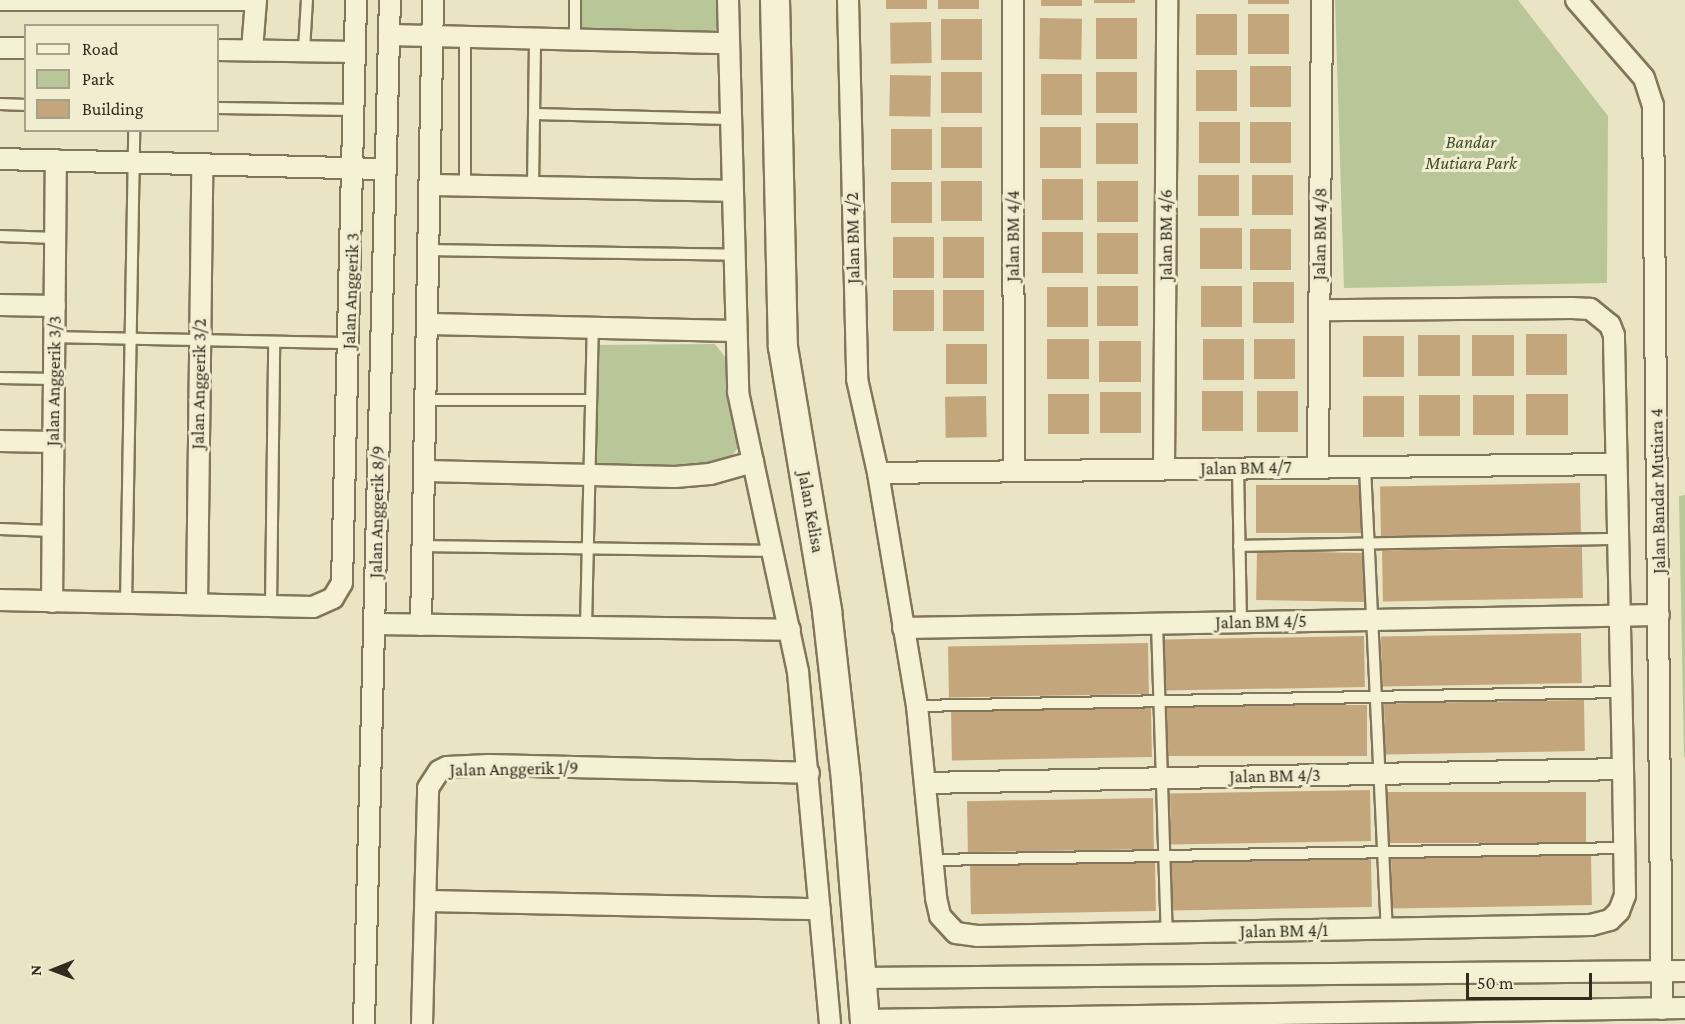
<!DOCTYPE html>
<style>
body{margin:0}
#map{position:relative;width:1685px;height:1024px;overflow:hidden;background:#e9e4c3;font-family:"Crimson Pro",serif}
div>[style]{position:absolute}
.green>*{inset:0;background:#b9c698;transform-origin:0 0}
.building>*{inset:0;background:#c4a67c;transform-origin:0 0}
.roads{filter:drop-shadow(2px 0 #81765b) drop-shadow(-2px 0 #81765b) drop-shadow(0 2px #81765b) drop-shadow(0 -2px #81765b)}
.service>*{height:10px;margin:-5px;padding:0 5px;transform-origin:5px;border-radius:5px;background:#f5f1d5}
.minor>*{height:20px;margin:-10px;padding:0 10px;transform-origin:10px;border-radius:10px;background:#f5f1d5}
.secondary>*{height:28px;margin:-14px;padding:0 14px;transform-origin:14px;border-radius:14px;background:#f5f1d5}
span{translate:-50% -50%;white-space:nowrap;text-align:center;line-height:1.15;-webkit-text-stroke:6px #f1edd1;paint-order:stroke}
.park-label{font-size:18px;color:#3d4d27;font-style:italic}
.street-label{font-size:18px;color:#332c1e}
.legend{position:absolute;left:24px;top:24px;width:195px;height:108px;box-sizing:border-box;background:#f1edd1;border:2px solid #a5a089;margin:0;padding:8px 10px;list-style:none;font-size:18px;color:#332c1e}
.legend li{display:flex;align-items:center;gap:12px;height:30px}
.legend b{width:30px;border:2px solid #a5a089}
.north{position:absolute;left:24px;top:940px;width:60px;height:60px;-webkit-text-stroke:4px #f1edd1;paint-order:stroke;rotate:269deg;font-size:16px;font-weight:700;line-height:24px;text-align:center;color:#332c1e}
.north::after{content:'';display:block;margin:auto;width:21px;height:27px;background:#332c1e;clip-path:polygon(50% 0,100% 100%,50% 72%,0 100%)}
.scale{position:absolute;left:1466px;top:973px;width:126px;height:27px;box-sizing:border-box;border:3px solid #332c1e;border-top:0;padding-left:8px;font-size:18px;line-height:21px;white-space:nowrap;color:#332c1e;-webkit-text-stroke:4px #f1edd1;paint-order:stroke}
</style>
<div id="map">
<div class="green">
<i style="left:581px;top:0;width:135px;height:32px"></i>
<i style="clip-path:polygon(1335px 0,1518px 0,1608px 116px,1607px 283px,1344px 288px)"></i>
<i style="clip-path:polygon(715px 344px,728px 361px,727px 393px,740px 445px,728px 461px,680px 470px,597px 467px,597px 345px)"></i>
<i style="clip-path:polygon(1685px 495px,1685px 757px,1684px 757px,1679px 496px)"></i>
</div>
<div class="building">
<i style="left:886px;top:0;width:41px;height:9px"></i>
<i style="left:938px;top:0;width:41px;height:9px"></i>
<i style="left:1041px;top:0;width:41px;height:6px"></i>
<i style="left:1094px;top:0;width:41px;height:3px"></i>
<i style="left:1248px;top:0;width:41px;height:4px"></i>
<i style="left:1196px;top:14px;width:41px;height:41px"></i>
<i style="left:1248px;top:14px;width:41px;height:40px"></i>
<i style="left:1040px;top:18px;width:42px;height:41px;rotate:1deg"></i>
<i style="left:1137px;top:18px;width:41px;height:41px;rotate:90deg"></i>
<i style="left:941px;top:19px;width:41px;height:41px"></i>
<i style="left:931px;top:22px;width:41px;height:41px;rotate:89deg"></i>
<i style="left:1250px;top:66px;width:41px;height:41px"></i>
<i style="left:1196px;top:70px;width:41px;height:41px"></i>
<i style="left:941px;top:72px;width:41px;height:41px"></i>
<i style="left:1096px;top:72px;width:41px;height:41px"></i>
<i style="left:1041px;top:74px;width:41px;height:41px"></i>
<i style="left:890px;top:75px;width:41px;height:41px;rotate:1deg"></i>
<i style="left:1240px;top:122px;width:41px;height:41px;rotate:90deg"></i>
<i style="left:1250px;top:122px;width:41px;height:41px"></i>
<i style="left:1138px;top:123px;width:41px;height:42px;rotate:90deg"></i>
<i style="left:982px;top:127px;width:41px;height:41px;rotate:90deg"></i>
<i style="left:1040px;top:127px;width:41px;height:41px"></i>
<i style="left:932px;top:129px;width:41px;height:41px;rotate:90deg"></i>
<i style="left:1198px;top:175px;width:41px;height:41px"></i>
<i style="left:1252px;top:175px;width:41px;height:40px"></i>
<i style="left:1042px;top:179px;width:41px;height:41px"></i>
<i style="left:941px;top:181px;width:41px;height:40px"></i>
<i style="left:1097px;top:181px;width:41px;height:41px"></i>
<i style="left:932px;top:182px;width:41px;height:41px;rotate:90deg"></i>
<i style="left:1200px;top:228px;width:42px;height:41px"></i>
<i style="left:1250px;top:229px;width:41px;height:41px"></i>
<i style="left:1042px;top:232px;width:41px;height:41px"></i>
<i style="left:1097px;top:233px;width:41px;height:41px"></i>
<i style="left:934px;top:237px;width:41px;height:41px;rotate:90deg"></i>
<i style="left:943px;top:237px;width:41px;height:41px"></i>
<i style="left:1253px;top:282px;width:41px;height:41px"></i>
<i style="left:1097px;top:286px;width:41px;height:40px"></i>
<i style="left:1201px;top:286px;width:41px;height:41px"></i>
<i style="left:1047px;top:287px;width:41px;height:40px"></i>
<i style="left:893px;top:290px;width:41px;height:41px"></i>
<i style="left:943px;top:290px;width:41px;height:41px"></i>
<i style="left:1526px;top:334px;width:41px;height:41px"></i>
<i style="left:1460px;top:335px;width:41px;height:42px;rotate:90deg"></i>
<i style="left:1472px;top:335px;width:42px;height:41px"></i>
<i style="left:1363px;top:336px;width:41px;height:41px"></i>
<i style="left:1047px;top:339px;width:42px;height:40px"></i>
<i style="left:1203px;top:339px;width:41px;height:41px"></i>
<i style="left:1254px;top:339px;width:41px;height:40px"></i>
<i style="left:1141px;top:341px;width:41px;height:42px;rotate:90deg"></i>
<i style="left:946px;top:344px;width:41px;height:40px"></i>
<i style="left:1202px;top:391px;width:41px;height:40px"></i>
<i style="left:1257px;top:391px;width:41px;height:41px"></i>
<i style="left:1100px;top:392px;width:41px;height:41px"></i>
<i style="left:1048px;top:394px;width:41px;height:40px"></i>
<i style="left:1526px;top:394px;width:42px;height:41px"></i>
<i style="left:1419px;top:395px;width:41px;height:41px"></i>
<i style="left:1473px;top:395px;width:41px;height:40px"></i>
<i style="left:986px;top:396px;width:41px;height:41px;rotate:89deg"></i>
<i style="left:1363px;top:396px;width:41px;height:41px"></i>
<i style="left:1580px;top:483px;width:51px;height:200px;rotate:89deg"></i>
<i style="left:1256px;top:485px;width:108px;height:48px"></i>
<i style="left:1582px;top:547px;width:51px;height:200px;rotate:89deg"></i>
<i style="left:1257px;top:551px;width:108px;height:49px;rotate:1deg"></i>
<i style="left:1581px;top:633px;width:50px;height:200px;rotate:89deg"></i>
<i style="left:1364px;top:636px;width:51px;height:200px;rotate:89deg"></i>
<i style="left:1148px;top:643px;width:51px;height:200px;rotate:89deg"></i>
<i style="left:1584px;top:700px;width:51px;height:200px;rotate:89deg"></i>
<i style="left:1367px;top:705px;width:51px;height:201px;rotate:90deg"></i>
<i style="left:1151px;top:706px;width:51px;height:200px;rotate:89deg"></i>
<i style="left:1370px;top:790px;width:51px;height:200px;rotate:89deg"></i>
<i style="left:1586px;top:792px;width:51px;height:201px;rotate:90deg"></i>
<i style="left:1153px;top:798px;width:51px;height:186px;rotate:89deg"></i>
<i style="left:1591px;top:854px;width:51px;height:200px;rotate:89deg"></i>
<i style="left:1371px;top:856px;width:51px;height:200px;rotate:89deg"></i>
<i style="left:1155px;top:860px;width:51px;height:185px;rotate:89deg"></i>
</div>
<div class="roads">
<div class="service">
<i style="left:0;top:5px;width:256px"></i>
<i style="left:465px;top:38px;width:148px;rotate:90deg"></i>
<i style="left:575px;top:40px;width:40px;rotate:-90deg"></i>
<i style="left:304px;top:50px;width:50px;rotate:-86.6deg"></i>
<i style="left:0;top:104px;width:26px;rotate:2deg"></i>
<i style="left:218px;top:108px;width:137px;rotate:0.8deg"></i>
<i style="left:534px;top:114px;width:195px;rotate:1.5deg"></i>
<i style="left:533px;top:187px;width:148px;rotate:-89.2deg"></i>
<i style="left:0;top:236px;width:55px;rotate:2.1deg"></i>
<i style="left:430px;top:250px;width:304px;rotate:0.9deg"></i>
<i style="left:54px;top:337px;width:295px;rotate:1.2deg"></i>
<i style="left:0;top:378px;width:54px;rotate:1.1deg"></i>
<i style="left:427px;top:400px;width:164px"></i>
<i style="left:1365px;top:467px;width:463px;rotate:87.3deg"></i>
<i style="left:1238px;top:468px;width:154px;rotate:88.9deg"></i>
<i style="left:0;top:529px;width:52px;rotate:2.2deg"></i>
<i style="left:424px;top:546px;width:347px;rotate:0.8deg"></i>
<i style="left:1239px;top:546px;width:378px;rotate:-1.1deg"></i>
<i style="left:126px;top:603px;width:473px;rotate:-89deg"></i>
<i style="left:271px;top:606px;width:264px;rotate:-89.3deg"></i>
<i style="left:1157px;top:623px;width:310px;rotate:88.2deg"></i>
<i style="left:586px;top:627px;width:299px;rotate:-88.7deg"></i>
<i style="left:917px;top:706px;width:704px;rotate:-1.14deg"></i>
<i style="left:932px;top:860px;width:692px;rotate:-0.99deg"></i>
</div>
<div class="minor">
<i style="left:728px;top:0;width:392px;rotate:88.5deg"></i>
<i style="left:738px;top:392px;width:286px;rotate:77.9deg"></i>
<i style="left:798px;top:672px;width:353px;rotate:84.8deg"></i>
<i style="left:848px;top:0;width:379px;rotate:88.6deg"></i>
<i style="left:857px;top:379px;width:96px;rotate:77.4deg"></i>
<i style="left:878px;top:473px;width:236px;rotate:80.5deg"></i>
<i style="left:917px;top:706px;width:193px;rotate:84.3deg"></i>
<i style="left:936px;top:898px;width:18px;rotate:77deg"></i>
<i style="left:940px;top:916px;width:23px;rotate:47deg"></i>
<i style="left:956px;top:933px;width:21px;rotate:8deg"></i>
<i style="left:977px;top:936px;width:614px;rotate:-1.03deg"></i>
<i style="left:1591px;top:925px;width:20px;rotate:-15deg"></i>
<i style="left:1610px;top:920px;width:13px;rotate:-45deg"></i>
<i style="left:1619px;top:911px;width:17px;rotate:-69deg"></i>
<i style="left:1625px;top:895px;width:126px;rotate:-90.9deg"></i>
<i style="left:1623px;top:769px;width:434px;rotate:-91.2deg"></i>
<i style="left:1614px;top:335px;width:11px;rotate:-112deg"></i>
<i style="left:1610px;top:325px;width:26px;rotate:-141deg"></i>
<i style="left:1590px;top:309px;width:18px;rotate:-177deg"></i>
<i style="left:1572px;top:308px;width:253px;rotate:179.5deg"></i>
<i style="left:1013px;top:0;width:471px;rotate:89.9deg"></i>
<i style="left:1576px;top:0;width:103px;rotate:48.9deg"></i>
<i style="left:1644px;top:78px;width:28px;rotate:72deg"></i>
<i style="left:1653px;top:105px;width:904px;rotate:89.43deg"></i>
<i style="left:389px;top:35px;width:339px;rotate:1.4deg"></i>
<i style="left:0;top:48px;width:26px"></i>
<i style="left:218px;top:50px;width:137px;rotate:0.8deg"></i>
<i style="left:252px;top:50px;width:50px;rotate:-85.4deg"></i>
<i style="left:0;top:159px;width:386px;rotate:1.5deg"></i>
<i style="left:431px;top:185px;width:299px;rotate:1.1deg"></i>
<i style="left:0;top:305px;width:55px;rotate:1deg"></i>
<i style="left:429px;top:324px;width:306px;rotate:1.3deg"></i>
<i style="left:0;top:441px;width:53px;rotate:1.1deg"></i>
<i style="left:1318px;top:467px;width:467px;rotate:-89.5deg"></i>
<i style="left:1164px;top:469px;width:469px;rotate:-89.6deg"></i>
<i style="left:426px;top:471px;width:249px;rotate:1.4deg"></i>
<i style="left:675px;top:477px;width:35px;rotate:-5deg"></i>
<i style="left:710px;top:474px;width:45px;rotate:-15.6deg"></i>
<i style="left:878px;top:473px;width:737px;rotate:-0.7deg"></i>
<i style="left:0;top:600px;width:313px;rotate:1.3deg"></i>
<i style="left:313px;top:607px;width:22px;rotate:-24deg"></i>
<i style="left:333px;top:598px;width:17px;rotate:-59deg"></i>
<i style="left:342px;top:583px;width:583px;rotate:-88.62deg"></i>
<i style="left:52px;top:602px;width:442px;rotate:-89.5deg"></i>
<i style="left:197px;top:604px;width:440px;rotate:-89.3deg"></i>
<i style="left:375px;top:624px;width:415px;rotate:0.8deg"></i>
<i style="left:421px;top:625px;width:625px;rotate:-88.9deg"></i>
<i style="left:903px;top:628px;width:756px;rotate:-0.99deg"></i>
<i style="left:926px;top:783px;width:697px;rotate:-1.15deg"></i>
<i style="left:426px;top:901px;width:394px;rotate:1.2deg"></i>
<i style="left:860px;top:978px;width:825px;rotate:-0.49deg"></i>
<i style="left:864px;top:1020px;width:821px;rotate:-0.84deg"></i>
<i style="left:364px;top:1024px;width:1024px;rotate:-88.55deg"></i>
<i style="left:422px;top:1024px;width:236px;rotate:-88.5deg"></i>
<i style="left:428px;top:788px;width:20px;rotate:-57deg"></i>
<i style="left:439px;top:771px;width:9px;rotate:-27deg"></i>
<i style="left:447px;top:767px;width:42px;rotate:-2.7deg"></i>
<i style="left:489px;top:765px;width:320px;rotate:1.4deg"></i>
</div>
<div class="secondary">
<i style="left:775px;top:0;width:347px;rotate:88.7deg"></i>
<i style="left:783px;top:347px;width:268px;rotate:80.5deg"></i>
<i style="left:827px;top:611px;width:171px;rotate:83.6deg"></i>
<i style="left:846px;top:781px;width:244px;rotate:85.5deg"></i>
</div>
</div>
<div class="park-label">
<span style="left:1471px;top:153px">Bandar<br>Mutiara Park</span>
</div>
<div class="street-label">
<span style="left:1320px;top:234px;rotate:-89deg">Jalan BM 4/8</span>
<span style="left:1166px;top:235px;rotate:-90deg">Jalan BM 4/6</span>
<span style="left:1013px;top:236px;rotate:-90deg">Jalan BM 4/4</span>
<span style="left:853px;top:238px;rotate:-91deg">Jalan BM 4/2</span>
<span style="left:351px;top:291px;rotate:-88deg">Jalan Anggerik 3</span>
<span style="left:54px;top:381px;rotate:-89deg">Jalan Anggerik 3/3</span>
<span style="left:199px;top:384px;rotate:-89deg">Jalan Anggerik 3/2</span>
<span style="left:1246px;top:468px;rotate:-1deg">Jalan BM 4/7</span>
<span style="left:1658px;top:491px;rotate:-91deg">Jalan Bandar Mutiara 4</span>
<span style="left:377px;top:512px;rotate:-89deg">Jalan Anggerik 8/9</span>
<span style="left:811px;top:512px;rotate:80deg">Jalan Kelisa</span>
<span style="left:1261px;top:622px;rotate:-1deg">Jalan BM 4/5</span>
<span style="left:514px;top:769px;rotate:-1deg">Jalan Anggerik 1/9</span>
<span style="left:1275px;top:776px;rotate:-1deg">Jalan BM 4/3</span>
<span style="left:1284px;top:931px;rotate:-1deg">Jalan BM 4/1</span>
</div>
<ul class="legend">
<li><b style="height:8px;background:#f5f1d5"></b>Road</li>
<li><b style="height:16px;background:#b9c698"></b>Park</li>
<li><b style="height:16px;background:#c4a67c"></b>Building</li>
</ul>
<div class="north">N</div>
<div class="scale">50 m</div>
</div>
